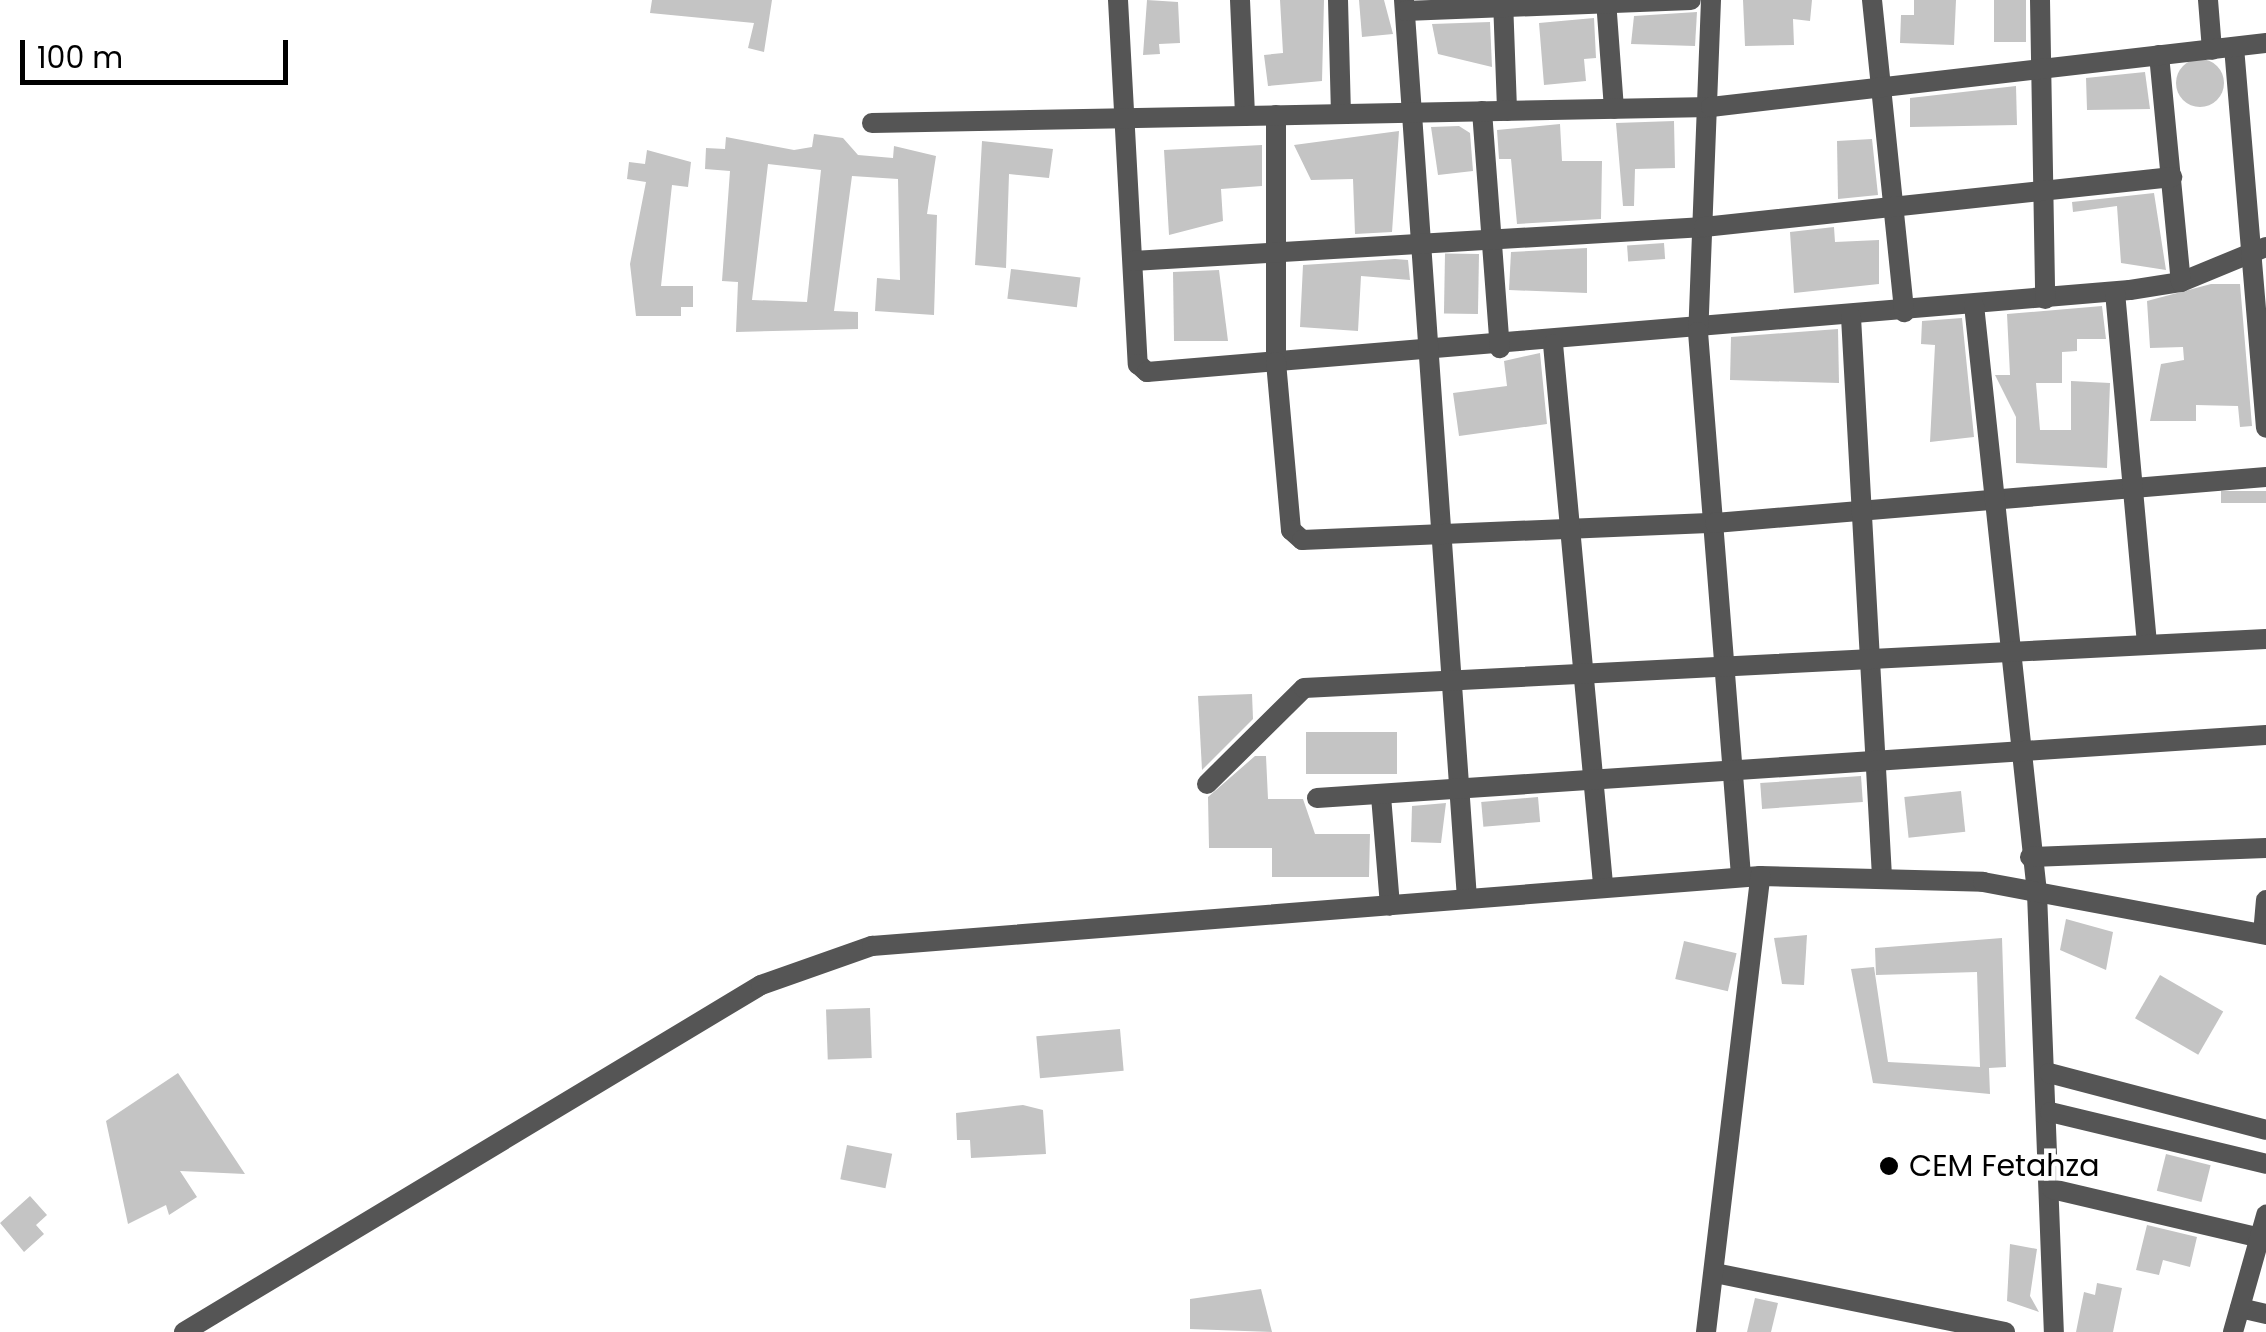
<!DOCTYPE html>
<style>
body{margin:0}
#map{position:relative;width:2266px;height:1332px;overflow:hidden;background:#fff;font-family:Poppins,sans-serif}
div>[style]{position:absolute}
.building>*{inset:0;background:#c4c4c4;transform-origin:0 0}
.round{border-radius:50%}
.minor>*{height:20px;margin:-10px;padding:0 10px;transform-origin:10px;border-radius:10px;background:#555}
.dots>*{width:28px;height:28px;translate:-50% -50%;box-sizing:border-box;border:5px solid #fff;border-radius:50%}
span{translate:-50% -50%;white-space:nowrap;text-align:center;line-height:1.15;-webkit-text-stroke:9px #fff;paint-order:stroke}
.poi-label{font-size:30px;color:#000}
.left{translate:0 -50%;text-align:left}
.scale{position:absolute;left:20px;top:40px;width:268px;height:45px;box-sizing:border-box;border:5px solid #000;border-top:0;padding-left:12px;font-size:30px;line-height:35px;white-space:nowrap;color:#000;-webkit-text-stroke:8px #fff;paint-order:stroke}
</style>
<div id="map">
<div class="building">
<i style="clip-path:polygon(652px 0,772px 0,764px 52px,748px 48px,754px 23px,650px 13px)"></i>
<i style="clip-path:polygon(1147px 0,1178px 2px,1180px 43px,1159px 44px,1160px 54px,1143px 55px)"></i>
<i style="clip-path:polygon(1280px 0,1324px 0,1322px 81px,1268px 86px,1264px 55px,1283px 53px)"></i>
<i style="clip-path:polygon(1359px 0,1384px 0,1393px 34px,1362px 37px)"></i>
<i style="clip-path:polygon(1743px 0,1812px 0,1810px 21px,1793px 19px,1794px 45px,1745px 46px)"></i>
<i style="clip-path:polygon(1914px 0,1956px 0,1954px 45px,1900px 43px,1901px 15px,1914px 15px)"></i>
<i style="left:1994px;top:0;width:32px;height:42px"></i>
<i style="clip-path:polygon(1697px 12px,1695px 46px,1631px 44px,1634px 16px)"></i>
<i style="clip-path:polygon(1594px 18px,1596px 58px,1584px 59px,1586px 81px,1544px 85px,1539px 23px)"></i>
<i style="clip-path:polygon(1490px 22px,1492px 67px,1438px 54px,1432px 24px)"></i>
<i class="round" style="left:2176px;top:59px;width:48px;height:48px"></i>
<i style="clip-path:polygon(2145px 72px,2150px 109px,2087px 110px,2086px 78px)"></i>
<i style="clip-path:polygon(2016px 86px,2017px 125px,1910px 127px,1910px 98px)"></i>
<i style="clip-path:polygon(1674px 121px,1675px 168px,1635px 169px,1634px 206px,1623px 206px,1616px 123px)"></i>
<i style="clip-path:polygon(1560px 124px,1562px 161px,1602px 161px,1601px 219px,1517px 224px,1511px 159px,1499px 159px,1497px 130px)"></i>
<i style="clip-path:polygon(1459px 126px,1470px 133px,1473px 171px,1438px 175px,1431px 127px)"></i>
<i style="clip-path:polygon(1399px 131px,1392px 232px,1355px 234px,1353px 179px,1311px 180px,1294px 145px)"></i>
<i style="clip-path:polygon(evenodd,814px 134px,843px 138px,858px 155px,893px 158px,894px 146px,936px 156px,927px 214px,937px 215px,934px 315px,875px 311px,877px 278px,900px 280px,898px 179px,852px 176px,834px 311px,858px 312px,858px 329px,736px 332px,738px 282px,722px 281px,730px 171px,705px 169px,706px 148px,725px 149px,726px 137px,794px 150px,812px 147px,814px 134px,768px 164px,821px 170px,807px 302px,752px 300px,768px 164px)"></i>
<i style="clip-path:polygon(1872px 139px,1878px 195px,1838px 199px,1837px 141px)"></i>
<i style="clip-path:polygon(982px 141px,1053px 149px,1049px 178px,1009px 174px,1006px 268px,975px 265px)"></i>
<i style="clip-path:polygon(1262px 145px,1262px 186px,1221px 189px,1223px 221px,1169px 235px,1164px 150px)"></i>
<i style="clip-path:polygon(647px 150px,691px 162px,688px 187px,672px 185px,661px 286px,693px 286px,693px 307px,681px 307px,681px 316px,636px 316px,630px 264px,646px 182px,627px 179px,629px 162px,645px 164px)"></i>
<i style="clip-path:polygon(2154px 193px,2166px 270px,2121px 263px,2117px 206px,2073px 212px,2072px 202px)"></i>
<i style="clip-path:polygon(1834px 227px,1835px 242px,1879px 240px,1879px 284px,1794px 293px,1790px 232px)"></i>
<i style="left:1664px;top:243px;width:16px;height:37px;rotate:86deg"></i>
<i style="clip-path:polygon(1587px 248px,1587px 293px,1509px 290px,1511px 252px)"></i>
<i style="left:1479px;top:254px;width:60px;height:34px;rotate:91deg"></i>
<i style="clip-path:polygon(1395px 259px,1408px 260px,1410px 280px,1361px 276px,1358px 331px,1300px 327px,1303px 265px)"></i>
<i style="left:1011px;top:269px;width:70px;height:30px;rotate:7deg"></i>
<i style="clip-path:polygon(1219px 270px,1228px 341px,1174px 341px,1173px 272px)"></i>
<i style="clip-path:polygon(2211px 284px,2240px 284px,2252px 426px,2240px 427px,2238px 406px,2196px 405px,2196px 421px,2150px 421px,2161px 364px,2184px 360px,2183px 347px,2150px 348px,2147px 301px)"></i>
<i style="clip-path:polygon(2102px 306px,2106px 339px,2077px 339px,2077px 351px,2062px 352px,2062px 383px,2036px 383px,2040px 430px,2071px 430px,2071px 381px,2110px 383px,2107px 468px,2016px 463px,2016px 417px,1995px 375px,2010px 375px,2007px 314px)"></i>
<i style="clip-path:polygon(1962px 318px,1974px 437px,1930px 442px,1935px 345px,1921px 344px,1922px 321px)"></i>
<i style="clip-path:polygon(1838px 329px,1839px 383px,1730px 380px,1731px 337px)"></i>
<i style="clip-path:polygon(1540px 353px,1547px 424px,1459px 436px,1453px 393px,1507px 386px,1504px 361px)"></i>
<i style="left:2266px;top:491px;width:12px;height:45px;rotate:90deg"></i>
<i style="clip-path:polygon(1252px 694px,1253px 719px,1202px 770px,1198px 696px)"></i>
<i style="left:1306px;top:732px;width:91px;height:42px"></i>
<i style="clip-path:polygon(1255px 756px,1266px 756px,1268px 799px,1303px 799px,1315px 834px,1370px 834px,1369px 877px,1272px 877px,1272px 848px,1209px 848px,1208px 797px)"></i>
<i style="left:1861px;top:776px;width:26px;height:101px;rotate:86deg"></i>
<i style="left:1961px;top:791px;width:41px;height:57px;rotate:84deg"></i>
<i style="left:1538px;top:797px;width:25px;height:57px;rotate:85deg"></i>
<i style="clip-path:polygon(1446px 803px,1441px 843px,1411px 842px,1412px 806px)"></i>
<i style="clip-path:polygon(2066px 919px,2113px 932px,2106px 970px,2060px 950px)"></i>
<i style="clip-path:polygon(1807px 935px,1804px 985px,1782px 984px,1774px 938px)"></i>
<i style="clip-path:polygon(2002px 938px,2006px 1067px,1989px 1068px,1990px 1094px,1873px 1083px,1851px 969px,1874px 967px,1888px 1062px,1980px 1067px,1977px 972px,1876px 975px,1875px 948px)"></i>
<i style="left:1684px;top:941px;width:54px;height:39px;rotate:13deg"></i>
<i style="left:2160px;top:975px;width:73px;height:50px;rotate:30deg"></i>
<i style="left:870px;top:1008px;width:50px;height:44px;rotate:88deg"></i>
<i style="left:1120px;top:1029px;width:42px;height:84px;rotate:85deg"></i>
<i style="clip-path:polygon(178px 1073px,245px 1174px,180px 1171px,197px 1197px,169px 1215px,166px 1205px,128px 1224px,106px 1121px)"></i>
<i style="clip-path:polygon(1023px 1105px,1043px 1110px,1046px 1154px,971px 1158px,970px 1140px,957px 1140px,956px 1113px)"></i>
<i style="left:847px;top:1145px;width:46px;height:35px;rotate:11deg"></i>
<i style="left:2166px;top:1154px;width:46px;height:38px;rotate:14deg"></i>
<i style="clip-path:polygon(30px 1196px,47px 1215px,36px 1225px,44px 1234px,24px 1252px,0 1223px)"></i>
<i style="clip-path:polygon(2147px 1225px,2197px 1237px,2190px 1267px,2163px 1260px,2159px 1275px,2136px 1270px)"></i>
<i style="clip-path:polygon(2010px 1244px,2037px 1249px,2030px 1296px,2039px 1312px,2007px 1301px)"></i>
<i style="clip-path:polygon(2097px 1283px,2122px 1288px,2113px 1332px,2076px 1332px,2084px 1292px,2095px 1295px)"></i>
<i style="clip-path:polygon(1261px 1289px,1272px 1332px,1190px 1329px,1190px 1299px)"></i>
<i style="clip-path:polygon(1755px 1298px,1778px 1303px,1771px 1332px,1747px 1332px)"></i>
</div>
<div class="minor">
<i style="left:1118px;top:0;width:365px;rotate:86.9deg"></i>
<i style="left:1138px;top:364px;width:12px;rotate:42deg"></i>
<i style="left:1147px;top:372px;width:986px;rotate:-4.77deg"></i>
<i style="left:2130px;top:290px;width:52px;rotate:-8.9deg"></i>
<i style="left:2181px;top:282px;width:92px;rotate:-22.4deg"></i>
<i style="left:1240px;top:0;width:116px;rotate:87.5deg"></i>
<i style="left:1338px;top:0;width:114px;rotate:88.5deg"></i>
<i style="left:1404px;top:0;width:901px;rotate:85.99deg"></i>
<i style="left:1503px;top:0;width:111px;rotate:87.9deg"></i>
<i style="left:1606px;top:0;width:109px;rotate:85.8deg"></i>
<i style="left:1711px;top:0;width:332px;rotate:92.2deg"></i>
<i style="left:1698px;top:332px;width:546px;rotate:85.48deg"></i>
<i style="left:1872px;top:0;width:314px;rotate:84.1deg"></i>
<i style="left:2040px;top:0;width:299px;rotate:89deg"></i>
<i style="left:2208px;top:0;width:50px;rotate:85.4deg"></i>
<i style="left:1405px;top:11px;width:286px;rotate:-2.2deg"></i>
<i style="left:2234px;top:47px;width:382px;rotate:85.2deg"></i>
<i style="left:2159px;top:55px;width:228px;rotate:84.5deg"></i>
<i style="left:1482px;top:111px;width:238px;rotate:85.7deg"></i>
<i style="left:1276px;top:115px;width:247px;rotate:90deg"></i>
<i style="left:1276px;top:362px;width:169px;rotate:84.9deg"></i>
<i style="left:1291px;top:530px;width:15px;rotate:42deg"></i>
<i style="left:1302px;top:540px;width:413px;rotate:-2.4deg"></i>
<i style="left:1715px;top:523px;width:553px;rotate:-4.77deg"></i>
<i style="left:872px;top:123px;width:839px;rotate:-1.09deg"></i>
<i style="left:1711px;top:107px;width:559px;rotate:-6.58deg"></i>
<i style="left:1133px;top:261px;width:572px;rotate:-3.41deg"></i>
<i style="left:1704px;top:227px;width:471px;rotate:-6.1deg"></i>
<i style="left:2115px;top:292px;width:350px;rotate:84.8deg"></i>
<i style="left:1974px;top:305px;width:591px;rotate:83.88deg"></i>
<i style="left:2037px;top:893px;width:439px;rotate:87.8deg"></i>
<i style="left:1851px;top:317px;width:560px;rotate:86.83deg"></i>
<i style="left:1553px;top:344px;width:542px;rotate:84.71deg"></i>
<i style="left:1207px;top:784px;width:136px;rotate:-44.7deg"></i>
<i style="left:1304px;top:688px;width:963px;rotate:-2.92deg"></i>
<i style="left:1381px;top:796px;width:110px;rotate:85.3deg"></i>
<i style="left:1317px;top:798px;width:951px;rotate:-3.8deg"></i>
<i style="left:2030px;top:857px;width:236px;rotate:-2.2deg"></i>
<i style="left:2263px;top:934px;width:34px;rotate:-85deg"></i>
<i style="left:2049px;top:1073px;width:224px;rotate:14.7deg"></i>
<i style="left:2050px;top:1112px;width:222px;rotate:13.5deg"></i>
<i style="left:2052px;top:1189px;width:220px;rotate:13.2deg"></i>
<i style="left:1715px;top:1273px;width:296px;rotate:11.5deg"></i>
<i style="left:2240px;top:1308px;width:27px;rotate:13deg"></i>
<i style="left:184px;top:1332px;width:673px;rotate:-31.02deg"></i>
<i style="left:761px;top:985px;width:118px;rotate:-19.4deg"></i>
<i style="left:872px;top:946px;width:891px;rotate:-4.51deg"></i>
<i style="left:1760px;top:876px;width:223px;rotate:1.5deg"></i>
<i style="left:1983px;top:882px;width:288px;rotate:10.6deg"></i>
<i style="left:1706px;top:1332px;width:459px;rotate:-83.2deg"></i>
<i style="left:2233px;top:1332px;width:122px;rotate:-74.2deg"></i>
</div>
<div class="dots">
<i style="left:1889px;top:1166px;background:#000"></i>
</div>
<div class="poi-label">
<span class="left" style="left:1909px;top:1166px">CEM Fetahza</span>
</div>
<div class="scale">100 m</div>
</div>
